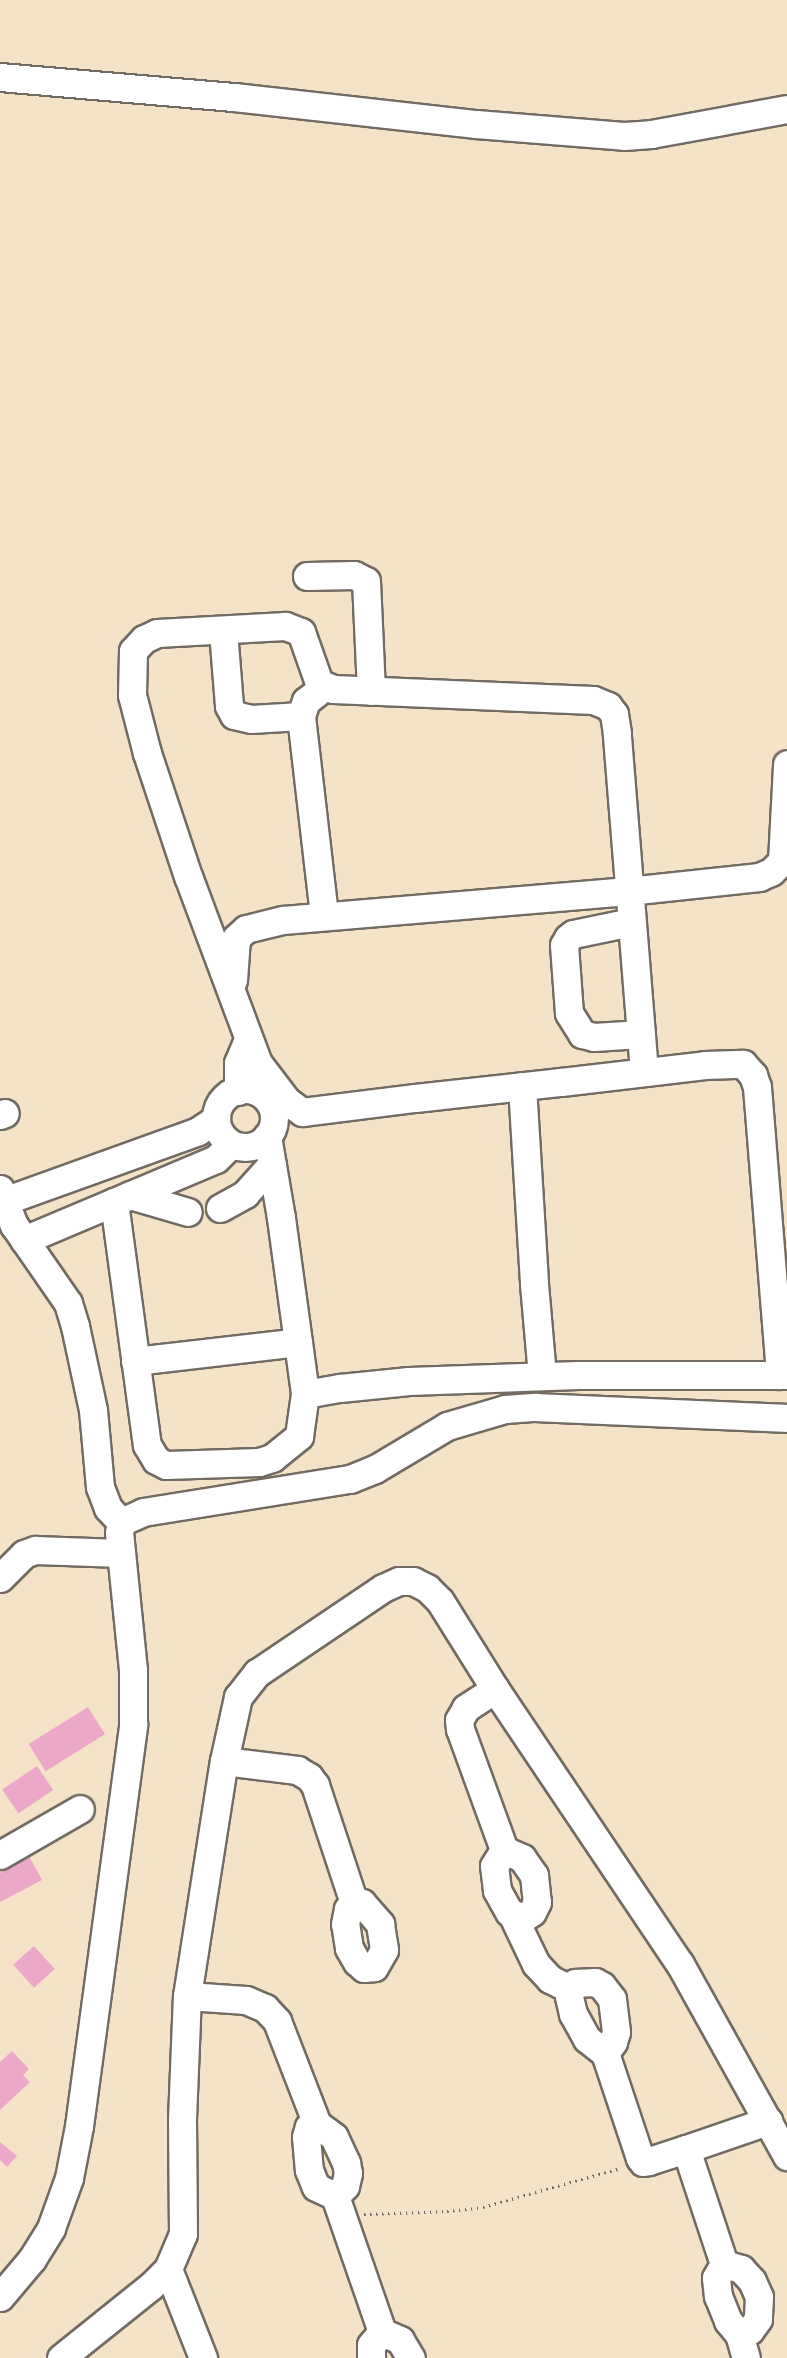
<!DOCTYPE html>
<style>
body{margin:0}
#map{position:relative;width:787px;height:2358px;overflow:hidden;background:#f5e3c8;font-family:Caveat,sans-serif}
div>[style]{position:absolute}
.building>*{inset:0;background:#eca8c9;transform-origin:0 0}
.path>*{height:3px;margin-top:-1.5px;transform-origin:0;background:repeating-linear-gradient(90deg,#726b62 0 1.5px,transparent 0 6px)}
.roads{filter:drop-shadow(2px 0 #726b62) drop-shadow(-2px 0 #726b62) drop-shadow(0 2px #726b62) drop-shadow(0 -2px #726b62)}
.minor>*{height:27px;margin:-13.5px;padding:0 13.5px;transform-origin:13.5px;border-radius:13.5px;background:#fff}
.minor>.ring{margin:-13.5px;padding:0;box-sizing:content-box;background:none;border:27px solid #fff;border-radius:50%}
span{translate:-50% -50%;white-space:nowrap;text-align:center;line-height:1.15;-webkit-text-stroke:5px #fcf5e5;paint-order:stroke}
</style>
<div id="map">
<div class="building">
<i style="left:88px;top:1707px;width:32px;height:70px;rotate:58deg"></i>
<i style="left:37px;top:1766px;width:29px;height:42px;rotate:56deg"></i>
<i style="clip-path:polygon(29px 1856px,42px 1880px,0 1902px,0 1873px)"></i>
<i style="left:34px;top:1946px;width:31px;height:28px;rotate:48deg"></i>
<i style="clip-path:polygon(12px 2051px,29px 2069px,23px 2075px,30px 2082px,0 2110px,0 2062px)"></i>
<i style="clip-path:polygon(0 2142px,17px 2156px,7px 2167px,0 2160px)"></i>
</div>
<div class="path">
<i style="left:364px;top:2214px;width:83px;rotate:-2.1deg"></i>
<i style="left:447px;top:2211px;width:36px;rotate:-6deg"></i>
<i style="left:483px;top:2207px;width:143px;rotate:-15.8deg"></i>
</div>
<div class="roads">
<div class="minor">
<i style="left:0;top:77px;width:235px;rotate:4.9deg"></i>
<i style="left:234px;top:97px;width:244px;rotate:6.4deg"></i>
<i style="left:476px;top:124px;width:148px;rotate:4.6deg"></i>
<i style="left:624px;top:136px;width:27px;rotate:-4deg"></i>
<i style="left:651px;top:134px;width:138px;rotate:-10.4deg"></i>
<i style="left:307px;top:576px;width:47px;rotate:-1.2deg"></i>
<i style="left:354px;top:575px;width:13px;rotate:27deg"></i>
<i style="left:366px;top:581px;width:110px;rotate:87.4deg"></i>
<i style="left:223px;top:631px;width:75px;rotate:85.4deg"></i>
<i style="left:229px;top:706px;width:10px;rotate:61deg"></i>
<i style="left:234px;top:715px;width:17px;rotate:13deg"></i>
<i style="left:251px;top:719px;width:50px;rotate:-3.4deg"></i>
<i style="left:324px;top:915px;width:200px;rotate:-96.6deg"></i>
<i style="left:301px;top:716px;width:16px;rotate:-72deg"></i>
<i style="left:306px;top:701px;width:23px;rotate:-38deg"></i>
<i style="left:631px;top:922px;width:59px;rotate:168.3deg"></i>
<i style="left:573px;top:934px;width:6px;rotate:141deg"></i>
<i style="left:568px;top:938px;width:8px;rotate:120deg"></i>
<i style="left:564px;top:945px;width:68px;rotate:85.8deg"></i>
<i style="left:569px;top:1013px;width:25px;rotate:58deg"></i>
<i style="left:582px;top:1034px;width:12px;rotate:14deg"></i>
<i style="left:594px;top:1037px;width:47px;rotate:-3.7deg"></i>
<i style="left:233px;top:980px;width:42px;rotate:-85.9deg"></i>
<i style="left:236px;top:938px;width:13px;rotate:-42deg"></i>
<i style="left:246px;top:929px;width:38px;rotate:-14deg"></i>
<i style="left:283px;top:920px;width:346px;rotate:-4.8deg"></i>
<i style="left:628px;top:891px;width:132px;rotate:-6.1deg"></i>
<i style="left:759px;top:877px;width:13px;rotate:-23deg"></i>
<i style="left:771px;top:872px;width:16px;rotate:-45deg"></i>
<i style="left:782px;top:861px;width:97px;rotate:-87deg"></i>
<i style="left:644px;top:1072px;width:340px;rotate:-94.6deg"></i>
<i style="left:617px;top:733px;width:19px;rotate:-99deg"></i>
<i style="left:614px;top:714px;width:10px;rotate:-127deg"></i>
<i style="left:608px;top:706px;width:16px;rotate:-158deg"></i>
<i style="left:593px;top:700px;width:260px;rotate:-177.6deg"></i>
<i style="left:333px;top:689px;width:15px;rotate:-157deg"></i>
<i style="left:319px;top:683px;width:54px;rotate:-109.4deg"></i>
<i style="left:301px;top:632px;width:17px;rotate:-159deg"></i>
<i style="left:285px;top:626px;width:128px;rotate:176.9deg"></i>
<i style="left:157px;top:633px;width:14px;rotate:155deg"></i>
<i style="left:144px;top:639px;width:16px;rotate:133deg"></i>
<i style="left:133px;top:651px;width:44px;rotate:91.3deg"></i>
<i style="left:132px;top:695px;width:60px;rotate:75.5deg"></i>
<i style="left:147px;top:753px;width:130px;rotate:71.6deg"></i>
<i style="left:188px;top:876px;width:200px;rotate:69.5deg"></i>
<i style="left:258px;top:1063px;width:48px;rotate:52.7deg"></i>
<i style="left:287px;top:1101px;width:19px;rotate:36deg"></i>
<i style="left:302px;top:1112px;width:114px;rotate:-7.1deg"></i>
<i style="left:415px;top:1098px;width:147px;rotate:-6.3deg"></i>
<i style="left:561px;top:1082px;width:145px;rotate:-6.7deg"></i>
<i style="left:705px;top:1065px;width:38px;rotate:-2deg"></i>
<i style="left:743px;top:1064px;width:15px;rotate:48deg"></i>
<i style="left:753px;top:1075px;width:13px;rotate:72deg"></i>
<i style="left:757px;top:1087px;width:289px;rotate:85.4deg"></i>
<i style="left:522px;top:1086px;width:198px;rotate:86.5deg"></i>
<i style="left:534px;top:1284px;width:92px;rotate:85deg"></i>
<i class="ring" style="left:216px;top:1089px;width:31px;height:31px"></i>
<i style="left:238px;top:1091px;width:28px;rotate:-90deg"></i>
<i style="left:238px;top:1063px;width:26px;rotate:-67deg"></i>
<i style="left:0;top:1115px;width:5px;rotate:-22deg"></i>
<i style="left:267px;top:1136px;width:83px;rotate:80.3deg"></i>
<i style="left:281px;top:1218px;width:178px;rotate:82.2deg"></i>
<i style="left:0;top:1189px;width:39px;rotate:69deg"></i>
<i style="left:14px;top:1225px;width:95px;rotate:55.3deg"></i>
<i style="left:68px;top:1303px;width:24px;rotate:73deg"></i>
<i style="left:75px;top:1326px;width:86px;rotate:77.9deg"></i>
<i style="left:93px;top:1410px;width:77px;rotate:84.8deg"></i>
<i style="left:100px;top:1487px;width:22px;rotate:69deg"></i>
<i style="left:108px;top:1508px;width:19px;rotate:47deg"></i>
<i style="left:130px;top:1195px;width:60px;rotate:16.3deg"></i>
<i style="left:4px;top:1201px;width:206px;rotate:-19.8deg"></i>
<i style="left:198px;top:1131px;width:22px;rotate:-34deg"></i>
<i style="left:114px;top:1202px;width:245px;rotate:82.3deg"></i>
<i style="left:147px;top:1445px;width:17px;rotate:59deg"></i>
<i style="left:156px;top:1460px;width:11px;rotate:27deg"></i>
<i style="left:166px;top:1465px;width:93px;rotate:-1.8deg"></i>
<i style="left:259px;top:1462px;width:14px;rotate:-17deg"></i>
<i style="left:272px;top:1458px;width:35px;rotate:-39deg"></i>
<i style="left:299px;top:1436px;width:42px;rotate:-81.9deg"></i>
<i style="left:305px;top:1394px;width:36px;rotate:-10deg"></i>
<i style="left:340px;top:1388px;width:69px;rotate:-5.8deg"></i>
<i style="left:409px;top:1381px;width:169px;rotate:-2deg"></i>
<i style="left:578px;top:1375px;width:209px"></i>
<i style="left:220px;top:1208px;width:29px;rotate:-29deg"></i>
<i style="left:245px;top:1194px;width:40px;rotate:-48deg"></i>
<i style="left:24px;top:1240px;width:208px;rotate:-22.9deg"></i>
<i style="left:216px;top:1159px;width:21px;rotate:-45deg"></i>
<i style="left:135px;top:1361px;width:164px;rotate:-6.6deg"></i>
<i style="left:0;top:1578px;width:34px;rotate:-45deg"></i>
<i style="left:24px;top:1554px;width:12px;rotate:-20deg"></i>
<i style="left:35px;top:1550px;width:86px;rotate:2deg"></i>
<i style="left:495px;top:1689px;width:35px;rotate:147deg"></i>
<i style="left:466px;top:1708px;width:14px;rotate:120deg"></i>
<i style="left:459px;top:1720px;width:9px;rotate:84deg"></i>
<i style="left:460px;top:1729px;width:129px;rotate:70deg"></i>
<i style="left:504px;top:1850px;width:20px;rotate:24deg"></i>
<i style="left:522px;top:1858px;width:21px;rotate:55deg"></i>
<i style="left:534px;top:1875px;width:27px;rotate:84deg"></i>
<i style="left:537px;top:1902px;width:11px;rotate:117deg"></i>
<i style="left:532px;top:1912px;width:11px;rotate:146deg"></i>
<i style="left:523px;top:1918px;width:15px;rotate:-157deg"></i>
<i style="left:509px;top:1912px;width:25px;rotate:-119deg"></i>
<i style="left:497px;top:1890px;width:24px;rotate:-97deg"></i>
<i style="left:494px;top:1866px;width:19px;rotate:-58deg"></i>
<i style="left:224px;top:1761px;width:74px;rotate:7deg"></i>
<i style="left:297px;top:1770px;width:14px;rotate:30deg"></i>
<i style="left:309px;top:1777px;width:10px;rotate:53deg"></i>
<i style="left:315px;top:1785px;width:124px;rotate:71.7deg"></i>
<i style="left:0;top:1855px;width:92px;rotate:-29.9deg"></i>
<i style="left:354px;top:1903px;width:8px"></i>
<i style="left:362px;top:1903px;width:28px;rotate:49deg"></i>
<i style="left:380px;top:1924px;width:26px;rotate:81deg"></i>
<i style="left:384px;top:1950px;width:20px;rotate:120deg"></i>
<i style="left:374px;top:1967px;width:10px;rotate:174deg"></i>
<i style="left:364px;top:1968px;width:9px;rotate:-139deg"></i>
<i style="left:357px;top:1962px;width:16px;rotate:-120deg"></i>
<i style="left:349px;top:1948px;width:24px;rotate:-99deg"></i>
<i style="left:345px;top:1924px;width:15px;rotate:-79deg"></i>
<i style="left:348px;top:1909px;width:8px;rotate:-45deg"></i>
<i style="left:512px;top:1914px;width:55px;rotate:64.4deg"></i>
<i style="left:536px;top:1964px;width:21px;rotate:47deg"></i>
<i style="left:550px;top:1979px;width:22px;rotate:27deg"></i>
<i style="left:187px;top:1996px;width:59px;rotate:3.9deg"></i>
<i style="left:246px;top:2000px;width:21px;rotate:23deg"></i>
<i style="left:265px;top:2008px;width:18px;rotate:47deg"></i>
<i style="left:277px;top:2021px;width:110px;rotate:68.8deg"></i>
<i style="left:317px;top:2124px;width:21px;rotate:37deg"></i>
<i style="left:334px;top:2137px;width:29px;rotate:65deg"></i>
<i style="left:346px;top:2163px;width:10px;rotate:79deg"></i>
<i style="left:348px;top:2173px;width:13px;rotate:103deg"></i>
<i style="left:345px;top:2186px;width:14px;rotate:135deg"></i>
<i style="left:605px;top:2053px;width:23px;rotate:-142deg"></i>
<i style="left:587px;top:2039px;width:29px;rotate:-119deg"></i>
<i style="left:573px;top:2014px;width:18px;rotate:-103deg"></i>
<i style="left:569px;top:1996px;width:7px;rotate:-82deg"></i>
<i style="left:570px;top:1989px;width:8px;rotate:-50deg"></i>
<i style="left:575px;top:1983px;width:20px;rotate:-3deg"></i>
<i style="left:595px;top:1982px;width:8px;rotate:30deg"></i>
<i style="left:602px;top:1986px;width:16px;rotate:52deg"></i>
<i style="left:612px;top:1999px;width:33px;rotate:83deg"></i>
<i style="left:616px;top:2032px;width:10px;rotate:107deg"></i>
<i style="left:613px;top:2042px;width:14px;rotate:126deg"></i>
<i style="left:605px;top:2053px;width:111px;rotate:71.6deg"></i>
<i style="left:640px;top:2158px;width:5px;rotate:53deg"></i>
<i style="left:643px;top:2162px;width:6px;rotate:-9deg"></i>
<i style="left:649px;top:2161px;width:39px;rotate:-18deg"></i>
<i style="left:317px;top:2124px;width:9px;rotate:159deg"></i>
<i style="left:309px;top:2127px;width:10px;rotate:107deg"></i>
<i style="left:306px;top:2137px;width:33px;rotate:85deg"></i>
<i style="left:309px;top:2170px;width:18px;rotate:68deg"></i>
<i style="left:316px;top:2187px;width:21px;rotate:25deg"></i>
<i style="left:335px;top:2196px;width:144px;rotate:70.9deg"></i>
<i style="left:724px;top:2264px;width:121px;rotate:-108.3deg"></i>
<i style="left:686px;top:2149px;width:87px;rotate:-18.9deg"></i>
<i style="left:724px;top:2264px;width:16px;rotate:120deg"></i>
<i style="left:716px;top:2278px;width:18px;rotate:84deg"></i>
<i style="left:718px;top:2296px;width:27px;rotate:68deg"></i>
<i style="left:728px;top:2321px;width:17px;rotate:50deg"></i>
<i style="left:739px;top:2334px;width:25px;rotate:74deg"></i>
<i style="left:724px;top:2264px;width:18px;rotate:16deg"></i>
<i style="left:741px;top:2269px;width:16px;rotate:47deg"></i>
<i style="left:752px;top:2281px;width:17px;rotate:66deg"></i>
<i style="left:759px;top:2297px;width:22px;rotate:93deg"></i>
<i style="left:758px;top:2319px;width:14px;rotate:126deg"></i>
<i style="left:750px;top:2330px;width:12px;rotate:160deg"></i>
<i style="left:168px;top:2269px;width:96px;rotate:68.5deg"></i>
<i style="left:0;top:2297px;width:50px;rotate:-49.9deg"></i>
<i style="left:32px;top:2259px;width:36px;rotate:-58deg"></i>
<i style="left:51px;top:2228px;width:53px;rotate:-70.2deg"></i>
<i style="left:69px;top:2178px;width:53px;rotate:-79.1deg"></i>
<i style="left:79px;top:2126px;width:406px;rotate:-82.3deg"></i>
<i style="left:133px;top:1724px;width:54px;rotate:-90deg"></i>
<i style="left:133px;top:1670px;width:138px;rotate:-95.8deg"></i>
<i style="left:119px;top:1533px;width:11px;rotate:-80deg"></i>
<i style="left:121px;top:1522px;width:24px;rotate:-24deg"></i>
<i style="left:143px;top:1512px;width:210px;rotate:-9.1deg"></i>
<i style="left:350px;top:1479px;width:27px;rotate:-22deg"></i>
<i style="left:375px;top:1469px;width:84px;rotate:-30.8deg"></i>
<i style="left:447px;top:1426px;width:60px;rotate:-16.3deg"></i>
<i style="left:505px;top:1409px;width:31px;rotate:-4deg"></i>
<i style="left:536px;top:1407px;width:251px;rotate:2.5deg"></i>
<i style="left:382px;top:2332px;width:20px;rotate:24deg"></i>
<i style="left:400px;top:2340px;width:21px;rotate:59deg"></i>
<i style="left:61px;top:2358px;width:115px;rotate:-38.7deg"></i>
<i style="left:151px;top:2286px;width:24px;rotate:-45deg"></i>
<i style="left:168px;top:2269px;width:38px;rotate:-67deg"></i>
<i style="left:183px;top:2234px;width:115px;rotate:-90.5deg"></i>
<i style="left:182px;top:2119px;width:123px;rotate:-87.7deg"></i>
<i style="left:187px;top:1996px;width:238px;rotate:-81.1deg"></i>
<i style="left:224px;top:1761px;width:66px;rotate:-77.7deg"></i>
<i style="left:238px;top:1697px;width:31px;rotate:-52deg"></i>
<i style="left:257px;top:1673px;width:152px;rotate:-34deg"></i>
<i style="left:383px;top:1588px;width:17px;rotate:-24deg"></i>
<i style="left:399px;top:1581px;width:14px"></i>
<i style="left:413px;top:1581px;width:16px;rotate:27deg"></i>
<i style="left:427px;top:1588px;width:18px;rotate:45deg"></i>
<i style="left:440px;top:1601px;width:104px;rotate:58deg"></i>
<i style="left:495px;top:1689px;width:331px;rotate:56.1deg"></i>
<i style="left:680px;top:1964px;width:220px;rotate:60.9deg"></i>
<i style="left:371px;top:2358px;width:13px;rotate:-90deg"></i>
<i style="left:371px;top:2345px;width:17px;rotate:-50deg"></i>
</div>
</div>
</div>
